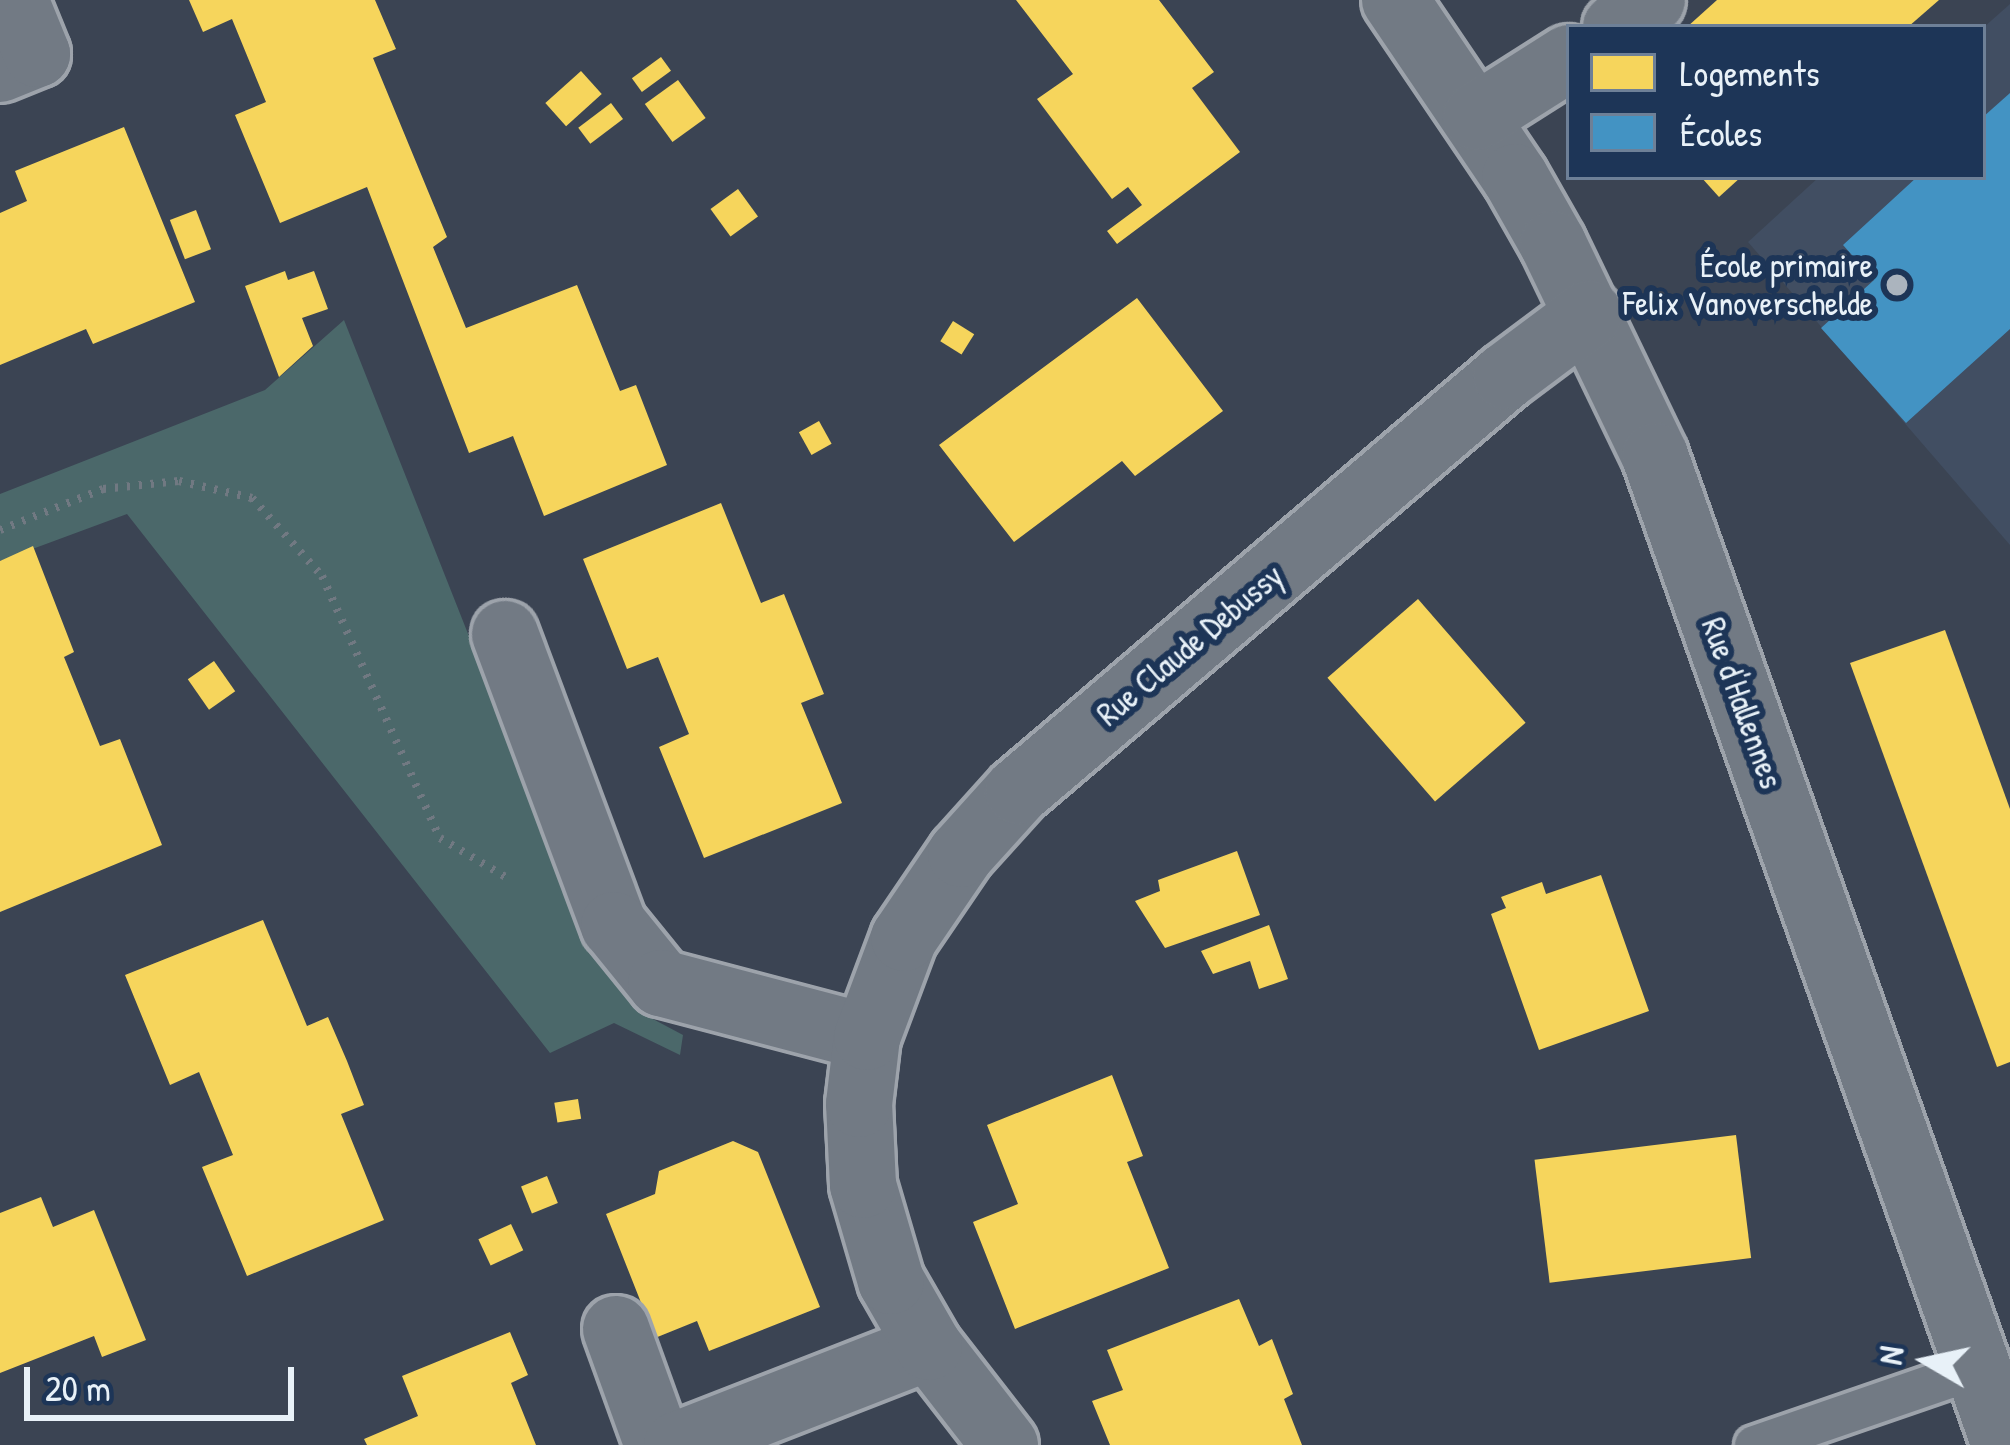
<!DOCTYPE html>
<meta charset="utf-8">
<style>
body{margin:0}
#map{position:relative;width:2010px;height:1445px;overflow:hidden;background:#3b4453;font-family:"Patrick Hand",sans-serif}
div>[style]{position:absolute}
.built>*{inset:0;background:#414e62}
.green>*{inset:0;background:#4b686a}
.homes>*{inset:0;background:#f6d55c;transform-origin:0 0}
.schools>*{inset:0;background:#4393c3}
.path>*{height:8px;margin-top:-4px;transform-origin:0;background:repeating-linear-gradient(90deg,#717982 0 3px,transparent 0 12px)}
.roads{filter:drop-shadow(3px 0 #9da3ab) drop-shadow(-3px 0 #9da3ab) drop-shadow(0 3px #9da3ab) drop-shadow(0 -3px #9da3ab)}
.lane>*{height:39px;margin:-19.5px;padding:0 19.5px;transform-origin:19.5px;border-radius:19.5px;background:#727a84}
.street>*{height:66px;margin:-33px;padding:0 33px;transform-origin:33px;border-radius:33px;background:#727a84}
.dots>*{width:33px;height:33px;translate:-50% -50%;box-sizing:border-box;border:6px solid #1d3557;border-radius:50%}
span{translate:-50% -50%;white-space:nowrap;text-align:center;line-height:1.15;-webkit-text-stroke:12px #1d3557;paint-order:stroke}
.poi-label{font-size:33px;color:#e8f1f8}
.right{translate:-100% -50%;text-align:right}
.street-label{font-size:33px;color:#e8f1f8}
.legend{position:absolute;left:1566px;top:24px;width:420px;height:156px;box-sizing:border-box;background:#1d3557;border:3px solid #6e8097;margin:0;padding:15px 21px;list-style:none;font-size:36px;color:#e8f1f8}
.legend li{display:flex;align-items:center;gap:24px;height:60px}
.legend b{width:60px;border:3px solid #6e8097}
.north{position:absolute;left:1866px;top:1301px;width:120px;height:120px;-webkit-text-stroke:9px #1d3557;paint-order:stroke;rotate:279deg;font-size:33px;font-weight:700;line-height:48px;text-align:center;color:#e8f1f8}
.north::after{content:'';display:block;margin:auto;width:42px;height:54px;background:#e8f1f8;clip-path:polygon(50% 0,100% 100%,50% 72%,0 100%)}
.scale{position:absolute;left:24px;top:1367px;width:270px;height:54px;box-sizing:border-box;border:6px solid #e8f1f8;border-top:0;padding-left:15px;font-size:36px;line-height:42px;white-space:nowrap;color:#e8f1f8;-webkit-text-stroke:9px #1d3557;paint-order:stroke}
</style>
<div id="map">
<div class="built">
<i style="clip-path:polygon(2010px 4px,2010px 545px,1748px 242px,1819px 177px,1983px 177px,1983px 28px)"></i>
</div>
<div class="green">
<i style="clip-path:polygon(344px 320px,578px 912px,604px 964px,636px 1010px,683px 1035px,680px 1055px,614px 1023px,550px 1053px,127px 514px,0 561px,0 494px,265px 390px)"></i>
</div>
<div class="homes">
<i style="clip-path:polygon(189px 0,375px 0,396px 49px,373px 58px,447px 237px,433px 247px,466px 328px,577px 285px,620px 391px,636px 385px,667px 465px,544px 516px,513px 436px,469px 453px,367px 187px,280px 223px,235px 115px,266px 102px,232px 19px,203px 32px)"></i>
<i style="clip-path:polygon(1016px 0,1159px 0,1214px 72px,1192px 88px,1240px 152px,1117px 244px,1107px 231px,1142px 205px,1128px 187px,1112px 199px,1037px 99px,1073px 74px)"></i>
<i style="clip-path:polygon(1717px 0,1939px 0,1908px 27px,1687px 27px)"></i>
<i style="left:661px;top:57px;width:17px;height:36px;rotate:54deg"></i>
<i style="left:581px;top:71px;width:31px;height:48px;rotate:48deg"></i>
<i style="left:678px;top:80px;width:47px;height:41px;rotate:54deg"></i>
<i style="left:611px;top:103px;width:20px;height:41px;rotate:53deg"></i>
<i style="clip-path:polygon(124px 127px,195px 302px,93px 344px,86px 329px,0 365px,0 213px,27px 201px,15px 171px)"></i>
<i style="clip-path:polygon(1701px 177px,1741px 177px,1719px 197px)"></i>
<i style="left:738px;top:189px;width:34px;height:34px;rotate:54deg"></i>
<i style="left:196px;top:210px;width:42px;height:28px;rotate:69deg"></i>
<i style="clip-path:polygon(285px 271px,288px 280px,314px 271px,328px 309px,302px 318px,313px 346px,279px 377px,245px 286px)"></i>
<i style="clip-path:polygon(1137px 298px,1223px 411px,1135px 476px,1122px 461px,1014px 542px,939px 445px)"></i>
<i style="left:953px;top:321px;width:25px;height:24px;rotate:32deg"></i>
<i style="left:819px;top:421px;width:26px;height:23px;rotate:61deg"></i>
<i style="clip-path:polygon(721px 503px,761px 603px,784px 594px,824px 694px,801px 703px,842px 803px,704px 858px,659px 747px,689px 734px,658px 657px,627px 669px,583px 559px)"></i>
<i style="clip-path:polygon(33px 546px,74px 652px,64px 657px,100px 746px,120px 739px,162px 845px,0 912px,0 561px)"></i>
<i style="left:1418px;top:599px;width:164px;height:120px;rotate:49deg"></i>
<i style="clip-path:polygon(1945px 630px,2010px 809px,2010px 1062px,1997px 1067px,1850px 663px)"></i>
<i style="left:214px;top:661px;width:37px;height:32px;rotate:55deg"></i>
<i style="clip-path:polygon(1237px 851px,1260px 915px,1165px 948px,1135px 901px,1160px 891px,1158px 880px)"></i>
<i style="clip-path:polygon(1601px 875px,1649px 1011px,1539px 1050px,1491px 914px,1506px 908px,1501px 897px,1542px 882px,1546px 894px)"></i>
<i style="clip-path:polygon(263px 920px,307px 1026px,328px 1017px,347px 1061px,364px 1105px,341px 1114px,384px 1220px,247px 1276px,202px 1167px,233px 1155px,199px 1072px,170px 1085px,125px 975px)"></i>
<i style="clip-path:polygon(1269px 925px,1288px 979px,1259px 989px,1250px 961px,1213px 974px,1201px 951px)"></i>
<i style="clip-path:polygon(1112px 1075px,1143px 1156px,1127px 1162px,1169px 1268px,1015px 1329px,973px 1222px,1018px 1204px,987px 1125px)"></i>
<i style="left:578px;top:1099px;width:20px;height:24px;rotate:81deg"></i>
<i style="left:1736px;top:1135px;width:124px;height:203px;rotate:83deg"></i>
<i style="clip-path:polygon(733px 1141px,758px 1152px,820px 1307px,709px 1351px,697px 1321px,655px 1338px,606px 1214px,655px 1194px,659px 1171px)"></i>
<i style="left:547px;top:1176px;width:29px;height:28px;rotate:68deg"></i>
<i style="clip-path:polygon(41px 1197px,53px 1227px,94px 1210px,146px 1340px,102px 1357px,94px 1336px,0 1373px,0 1213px)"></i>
<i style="left:511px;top:1224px;width:29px;height:36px;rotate:65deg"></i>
<i style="clip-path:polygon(1239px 1299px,1259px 1346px,1272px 1339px,1293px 1394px,1284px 1399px,1302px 1445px,1110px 1445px,1092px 1401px,1123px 1390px,1107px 1350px)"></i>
<i style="clip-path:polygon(510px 1332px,528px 1375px,511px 1383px,536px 1445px,367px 1445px,364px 1439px,418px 1416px,402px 1376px)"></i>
</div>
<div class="schools">
<i style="clip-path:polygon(2010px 93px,2010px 329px,1906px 423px,1821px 328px,1874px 280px,1843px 245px,1917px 177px,1983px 177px,1983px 117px)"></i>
</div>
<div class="path">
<i style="left:0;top:530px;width:111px;rotate:-21.7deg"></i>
<i style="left:103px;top:489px;width:76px;rotate:-6deg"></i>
<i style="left:179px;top:481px;width:75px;rotate:13.1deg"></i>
<i style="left:252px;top:498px;width:105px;rotate:48.1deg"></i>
<i style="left:322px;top:576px;width:287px;rotate:65.8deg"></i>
<i style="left:440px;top:838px;width:80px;rotate:30.7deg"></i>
</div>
<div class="roads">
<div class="lane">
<i style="left:1754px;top:1445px;width:237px;rotate:-19deg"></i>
</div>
<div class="street">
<i style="left:1395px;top:0;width:214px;rotate:55.9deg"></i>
<i style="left:1515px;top:177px;width:77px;rotate:60.4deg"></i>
<i style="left:1553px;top:244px;width:235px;rotate:64.3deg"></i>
<i style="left:1655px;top:456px;width:1049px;rotate:70.51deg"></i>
<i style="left:1616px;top:27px;width:45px;rotate:-36.9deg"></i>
<i style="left:0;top:69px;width:40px;rotate:-22deg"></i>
<i style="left:37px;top:54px;width:58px;rotate:-112.2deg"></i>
<i style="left:1476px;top:117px;width:110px;rotate:-32.4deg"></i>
<i style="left:505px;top:634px;width:311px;rotate:69.5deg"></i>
<i style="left:614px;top:925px;width:75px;rotate:51deg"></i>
<i style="left:661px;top:983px;width:213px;rotate:14.7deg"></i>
<i style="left:616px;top:1329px;width:123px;rotate:70.1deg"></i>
<i style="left:677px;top:1445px;width:270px;rotate:-21.3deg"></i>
<i style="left:1005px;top:1445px;width:124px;rotate:-127.8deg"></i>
<i style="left:929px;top:1347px;width:76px;rotate:-119.9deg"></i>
<i style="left:891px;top:1281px;width:100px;rotate:-106.3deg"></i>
<i style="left:863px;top:1185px;width:81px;rotate:-92.8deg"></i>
<i style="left:859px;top:1104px;width:67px;rotate:-83.2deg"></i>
<i style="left:867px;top:1037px;width:106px;rotate:-69.5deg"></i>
<i style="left:904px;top:938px;width:102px;rotate:-55.8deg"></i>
<i style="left:961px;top:854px;width:85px;rotate:-47.9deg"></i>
<i style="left:1018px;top:791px;width:641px;rotate:-40.38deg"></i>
<i style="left:1506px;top:376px;width:104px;rotate:-36.8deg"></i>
</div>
</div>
<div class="dots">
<i style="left:1897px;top:285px;background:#abb4be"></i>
</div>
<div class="poi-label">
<span class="right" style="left:1873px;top:285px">École primaire<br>Felix Vanoverschelde</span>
</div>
<div class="street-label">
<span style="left:1190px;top:645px;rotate:-40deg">Rue Claude Debussy</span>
<span style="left:1742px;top:703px;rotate:70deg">Rue d'Hallennes</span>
</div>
<ul class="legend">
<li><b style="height:33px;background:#f6d55c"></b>Logements</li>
<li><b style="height:33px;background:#4393c3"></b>Écoles</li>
</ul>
<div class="north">N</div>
<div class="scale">20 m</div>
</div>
